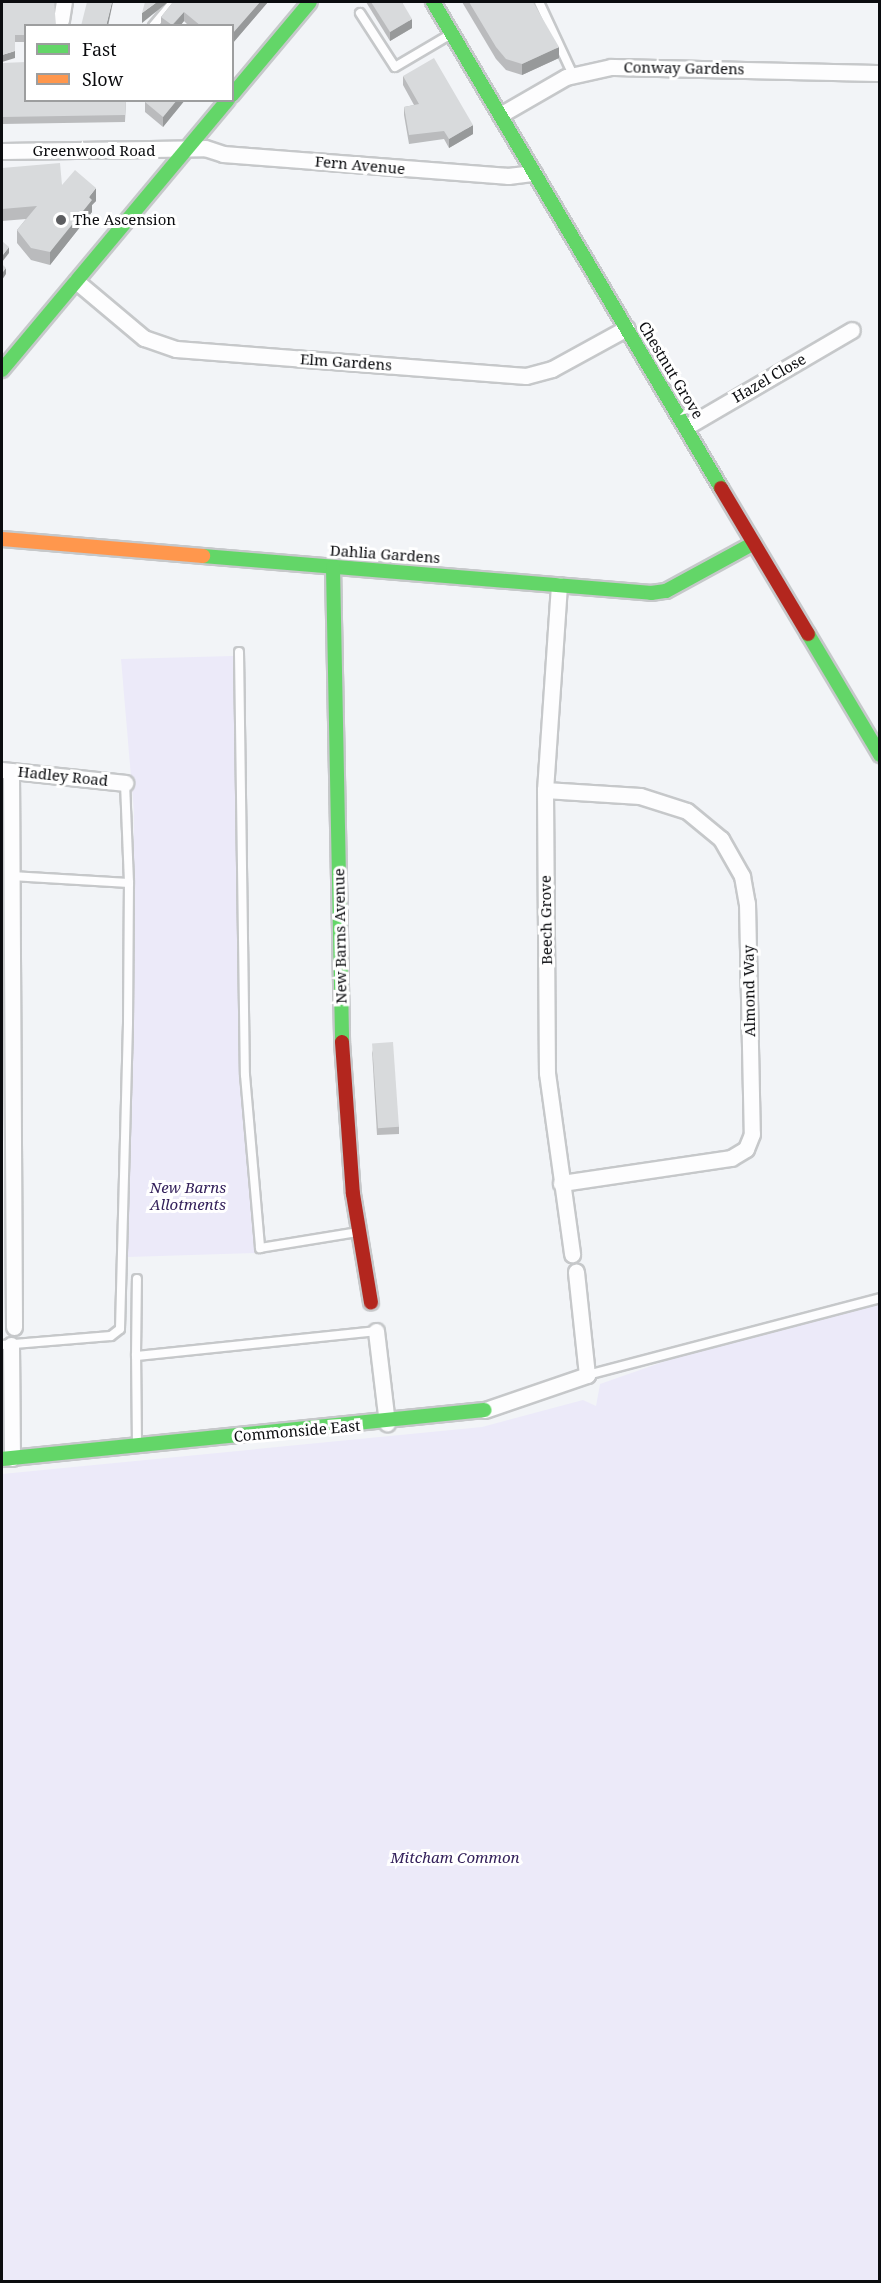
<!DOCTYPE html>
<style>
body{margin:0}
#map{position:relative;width:881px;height:2283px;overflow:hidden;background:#f2f4f7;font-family:"Noto Serif",serif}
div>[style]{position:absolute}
.green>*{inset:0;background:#eceaf9}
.roads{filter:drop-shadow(2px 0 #c6c8ca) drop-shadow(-2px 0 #c6c8ca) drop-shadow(0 2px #c6c8ca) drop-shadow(0 -2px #c6c8ca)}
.lane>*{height:8px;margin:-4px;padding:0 4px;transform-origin:4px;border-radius:4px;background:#fdfdfe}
.street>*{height:15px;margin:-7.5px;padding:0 7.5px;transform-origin:7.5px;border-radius:7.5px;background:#fdfdfe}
.fast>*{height:14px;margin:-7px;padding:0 7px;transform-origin:7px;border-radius:7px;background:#63d668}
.slow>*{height:14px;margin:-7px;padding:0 7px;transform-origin:7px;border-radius:7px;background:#ff974d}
.jam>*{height:14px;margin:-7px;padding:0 7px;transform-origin:7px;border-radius:7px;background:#b3261e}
.wall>*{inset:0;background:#babbbd}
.shaded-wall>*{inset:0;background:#97999a}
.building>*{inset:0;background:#d8dadc;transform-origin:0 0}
.dots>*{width:16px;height:16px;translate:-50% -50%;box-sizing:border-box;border:3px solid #fff;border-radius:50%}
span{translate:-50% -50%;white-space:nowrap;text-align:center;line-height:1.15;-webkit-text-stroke:6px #fff;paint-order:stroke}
.street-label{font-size:15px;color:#0b0c0f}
.poi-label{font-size:15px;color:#0b0c0f}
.left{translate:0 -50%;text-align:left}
.park-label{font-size:15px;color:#33205a;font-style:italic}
.frame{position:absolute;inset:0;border:3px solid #0b0c0f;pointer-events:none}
.legend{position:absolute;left:24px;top:24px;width:210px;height:78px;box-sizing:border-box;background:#fff;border:2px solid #9d9e9f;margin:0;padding:8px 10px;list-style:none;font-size:18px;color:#0b0c0f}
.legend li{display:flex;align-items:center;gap:12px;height:30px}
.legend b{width:30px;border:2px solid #9d9e9f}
</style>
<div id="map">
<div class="green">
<i style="clip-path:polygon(233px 656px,239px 1032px,255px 1253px,128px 1257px,134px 812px,121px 659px)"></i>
<i style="clip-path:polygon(879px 1303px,879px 2281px,2px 2282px,2px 1474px,482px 1427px,583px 1400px,596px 1406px,600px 1384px,717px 1343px)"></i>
</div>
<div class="roads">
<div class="lane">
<i style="left:539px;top:2px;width:81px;rotate:65deg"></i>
<i style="left:360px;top:13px;width:64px;rotate:57.1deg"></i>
<i style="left:395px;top:67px;width:65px;rotate:-30.5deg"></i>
<i style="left:153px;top:26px;width:31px;rotate:-50deg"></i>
<i style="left:239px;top:652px;width:423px;rotate:89.2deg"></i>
<i style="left:245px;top:1075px;width:174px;rotate:85deg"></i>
<i style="left:260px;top:1248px;width:99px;rotate:-9.3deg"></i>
<i style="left:125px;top:783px;width:100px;rotate:87.7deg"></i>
<i style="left:2px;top:1345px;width:109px;rotate:-4.7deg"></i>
<i style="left:111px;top:1336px;width:11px;rotate:-38deg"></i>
<i style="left:120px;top:1329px;width:306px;rotate:-88.5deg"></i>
<i style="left:128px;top:1023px;width:140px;rotate:-89.6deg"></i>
<i style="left:129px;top:883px;width:118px;rotate:-176.6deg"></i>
<i style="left:136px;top:1356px;width:77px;rotate:-89.3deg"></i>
<i style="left:587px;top:1375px;width:303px;rotate:-14.7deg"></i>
<i style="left:137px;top:1445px;width:89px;rotate:-90.6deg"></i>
<i style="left:136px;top:1356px;width:241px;rotate:-5.9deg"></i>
</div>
<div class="street">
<i style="left:61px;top:20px;width:18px;rotate:-81deg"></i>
<i style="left:500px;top:115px;width:76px;rotate:-29.9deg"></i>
<i style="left:566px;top:77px;width:46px;rotate:-12.5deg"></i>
<i style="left:611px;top:67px;width:269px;rotate:1.3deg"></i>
<i style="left:2px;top:151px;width:203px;rotate:-0.8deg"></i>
<i style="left:205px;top:148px;width:19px;rotate:18deg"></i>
<i style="left:223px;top:154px;width:286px;rotate:4.4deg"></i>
<i style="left:508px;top:176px;width:26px;rotate:-7deg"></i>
<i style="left:76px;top:281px;width:89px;rotate:40deg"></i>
<i style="left:144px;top:338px;width:34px;rotate:19deg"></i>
<i style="left:176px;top:349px;width:351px;rotate:4.4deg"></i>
<i style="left:526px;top:376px;width:27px;rotate:-15deg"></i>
<i style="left:552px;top:369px;width:85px;rotate:-28.7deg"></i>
<i style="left:686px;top:427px;width:192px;rotate:-30.3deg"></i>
<i style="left:559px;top:585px;width:205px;rotate:93.9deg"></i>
<i style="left:545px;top:790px;width:283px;rotate:89.6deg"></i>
<i style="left:547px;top:1073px;width:183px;rotate:82.1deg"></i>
<i style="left:2px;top:770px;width:124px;rotate:6deg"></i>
<i style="left:11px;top:771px;width:556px;rotate:89.69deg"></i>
<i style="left:545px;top:790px;width:95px;rotate:3.6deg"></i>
<i style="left:640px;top:796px;width:49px;rotate:17.7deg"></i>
<i style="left:687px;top:811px;width:44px;rotate:39.5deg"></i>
<i style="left:721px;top:839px;width:43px;rotate:60.4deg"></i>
<i style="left:742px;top:876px;width:27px;rotate:80deg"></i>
<i style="left:747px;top:903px;width:231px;rotate:88.8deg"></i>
<i style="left:752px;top:1134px;width:16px;rotate:112deg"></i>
<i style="left:746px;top:1149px;width:17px;rotate:149deg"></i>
<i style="left:731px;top:1158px;width:172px;rotate:171.6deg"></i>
<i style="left:376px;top:1331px;width:93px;rotate:83.2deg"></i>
<i style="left:11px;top:1345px;width:113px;rotate:89.5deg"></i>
<i style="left:485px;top:1410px;width:108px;rotate:-18.9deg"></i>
<i style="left:587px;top:1375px;width:104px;rotate:-96.1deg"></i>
</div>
<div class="fast">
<i style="left:433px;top:2px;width:565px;rotate:59.35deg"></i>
<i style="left:232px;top:95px;width:121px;rotate:-50deg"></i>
<i style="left:2px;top:370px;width:352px;rotate:-50.1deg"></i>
<i style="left:203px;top:556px;width:450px;rotate:4.7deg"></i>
<i style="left:651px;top:593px;width:15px;rotate:-8deg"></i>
<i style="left:666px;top:591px;width:100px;rotate:-28.6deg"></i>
<i style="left:333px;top:567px;width:475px;rotate:88.9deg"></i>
<i style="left:808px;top:634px;width:141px;rotate:59.2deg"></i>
<i style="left:2px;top:1459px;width:485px;rotate:-5.8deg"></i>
</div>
<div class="slow">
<i style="left:2px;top:539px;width:202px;rotate:4.8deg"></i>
</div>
<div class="jam">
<i style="left:721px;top:488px;width:170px;rotate:59.2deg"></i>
<i style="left:342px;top:1042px;width:152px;rotate:85.9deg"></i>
<i style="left:353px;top:1194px;width:110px;rotate:80.6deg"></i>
</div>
</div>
<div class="wall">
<i style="clip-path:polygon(2px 2px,56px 25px,26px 26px,26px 42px,15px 42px,15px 58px)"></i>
<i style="clip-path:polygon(173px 2px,268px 2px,232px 44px,232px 26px,189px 26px,184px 21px,180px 26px,161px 26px,161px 17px)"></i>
<i style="clip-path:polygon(366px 2px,402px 2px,412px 28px,390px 41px)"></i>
<i style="clip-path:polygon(462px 2px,533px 2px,559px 58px,522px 75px,506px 70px,496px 59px)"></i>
<i style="clip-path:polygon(2px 63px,26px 100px,126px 100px,125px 122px,2px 124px)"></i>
<i style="clip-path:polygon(403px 76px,473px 134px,449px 148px,444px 139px,409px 144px,404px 115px,404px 107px,414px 105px,403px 85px)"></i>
<i style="clip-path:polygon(185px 100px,163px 127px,145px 112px,145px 102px)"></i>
<i style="clip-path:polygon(2px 168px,62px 185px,96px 201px,92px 205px,92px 212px,50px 265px,31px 260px,17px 243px,17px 230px,26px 219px,2px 221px)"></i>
<i style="clip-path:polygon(372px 1050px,399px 1127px,399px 1134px,377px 1135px)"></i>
</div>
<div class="shaded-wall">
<i style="clip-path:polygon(112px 2px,113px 2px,108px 26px,106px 26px)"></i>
<i style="clip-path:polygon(157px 2px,168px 2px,142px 23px,142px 13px)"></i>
<i style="clip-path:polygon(260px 2px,268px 2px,232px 44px,232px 34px)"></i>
<i style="clip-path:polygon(184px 12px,184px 21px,180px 26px,172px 26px)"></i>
<i style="clip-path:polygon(412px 19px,412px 28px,390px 41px,390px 32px)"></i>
<i style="clip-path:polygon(559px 47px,559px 58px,522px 75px,522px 64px)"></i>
<i style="clip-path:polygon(15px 51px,15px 58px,2px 62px,2px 55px)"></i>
<i style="clip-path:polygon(177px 100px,185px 100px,163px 127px,163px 117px)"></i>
<i style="clip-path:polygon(473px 125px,473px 134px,449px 148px,449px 139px)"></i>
<i style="clip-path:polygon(96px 188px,96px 201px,92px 205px,92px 212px,50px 265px,50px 252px,89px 197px)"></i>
<i style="clip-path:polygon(9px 247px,9px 253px,2px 262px,2px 256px)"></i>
<i style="clip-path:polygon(6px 268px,6px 274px,2px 280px,2px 273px)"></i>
</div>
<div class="building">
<i style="clip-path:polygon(2px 2px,54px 2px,56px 25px,68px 26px,26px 26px,26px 35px,15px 35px,15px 51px,2px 55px)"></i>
<i style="clip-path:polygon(87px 2px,112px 2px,106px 26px,81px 26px)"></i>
<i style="clip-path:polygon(145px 2px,157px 2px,142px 13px)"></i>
<i style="clip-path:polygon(173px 2px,260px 2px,232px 34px,232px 26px,201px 26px,184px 12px,172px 25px,161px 17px)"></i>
<i style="clip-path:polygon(371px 2px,402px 2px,412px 19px,390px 32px)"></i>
<i style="clip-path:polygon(469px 2px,533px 2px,559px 47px,522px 64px,506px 59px,496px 47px)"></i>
<i style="clip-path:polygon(434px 58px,473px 125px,449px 139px,444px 131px,409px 135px,404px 107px,419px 104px,403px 76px)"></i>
<i style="clip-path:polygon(26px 62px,26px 100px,126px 100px,125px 115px,2px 117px,2px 63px)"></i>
<i style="clip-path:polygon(147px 100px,177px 100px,163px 117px,145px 102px)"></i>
<i style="clip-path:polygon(60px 163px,62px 185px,75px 170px,96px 188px,89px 197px,92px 200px,50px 252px,31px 248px,17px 230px,37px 206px,2px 209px,2px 168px)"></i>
<i style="clip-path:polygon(2px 241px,9px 247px,2px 256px)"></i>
<i style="clip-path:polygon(2px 264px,6px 268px,2px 273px)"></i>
<i style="left:393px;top:1042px;width:85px;height:21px;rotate:86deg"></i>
</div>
<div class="dots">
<i style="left:61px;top:220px;background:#5c5d60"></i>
</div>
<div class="street-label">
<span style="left:684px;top:68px;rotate:1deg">Conway Gardens</span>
<span style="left:94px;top:151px">Greenwood Road</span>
<span style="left:360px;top:165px;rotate:5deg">Fern Avenue</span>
<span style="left:346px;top:362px;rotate:4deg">Elm Gardens</span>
<span style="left:671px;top:370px;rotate:59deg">Chestnut Grove</span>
<span style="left:769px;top:378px;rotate:-30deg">Hazel Close</span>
<span style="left:385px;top:554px;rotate:4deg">Dahlia Gardens</span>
<span style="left:63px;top:776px;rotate:6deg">Hadley Road</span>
<span style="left:546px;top:920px;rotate:-91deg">Beech Grove</span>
<span style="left:340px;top:936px;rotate:-91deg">New Barns Avenue</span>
<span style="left:749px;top:991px;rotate:-91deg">Almond Way</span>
<span style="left:297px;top:1431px;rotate:-5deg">Commonside East</span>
</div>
<div class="poi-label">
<span class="left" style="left:73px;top:220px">The Ascension</span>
</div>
<div class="park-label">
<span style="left:188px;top:1196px">New Barns<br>Allotments</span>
<span style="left:455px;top:1858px">Mitcham Common</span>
</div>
<div class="frame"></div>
<ul class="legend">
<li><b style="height:8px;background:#63d668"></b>Fast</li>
<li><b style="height:8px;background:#ff974d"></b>Slow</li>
</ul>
</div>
